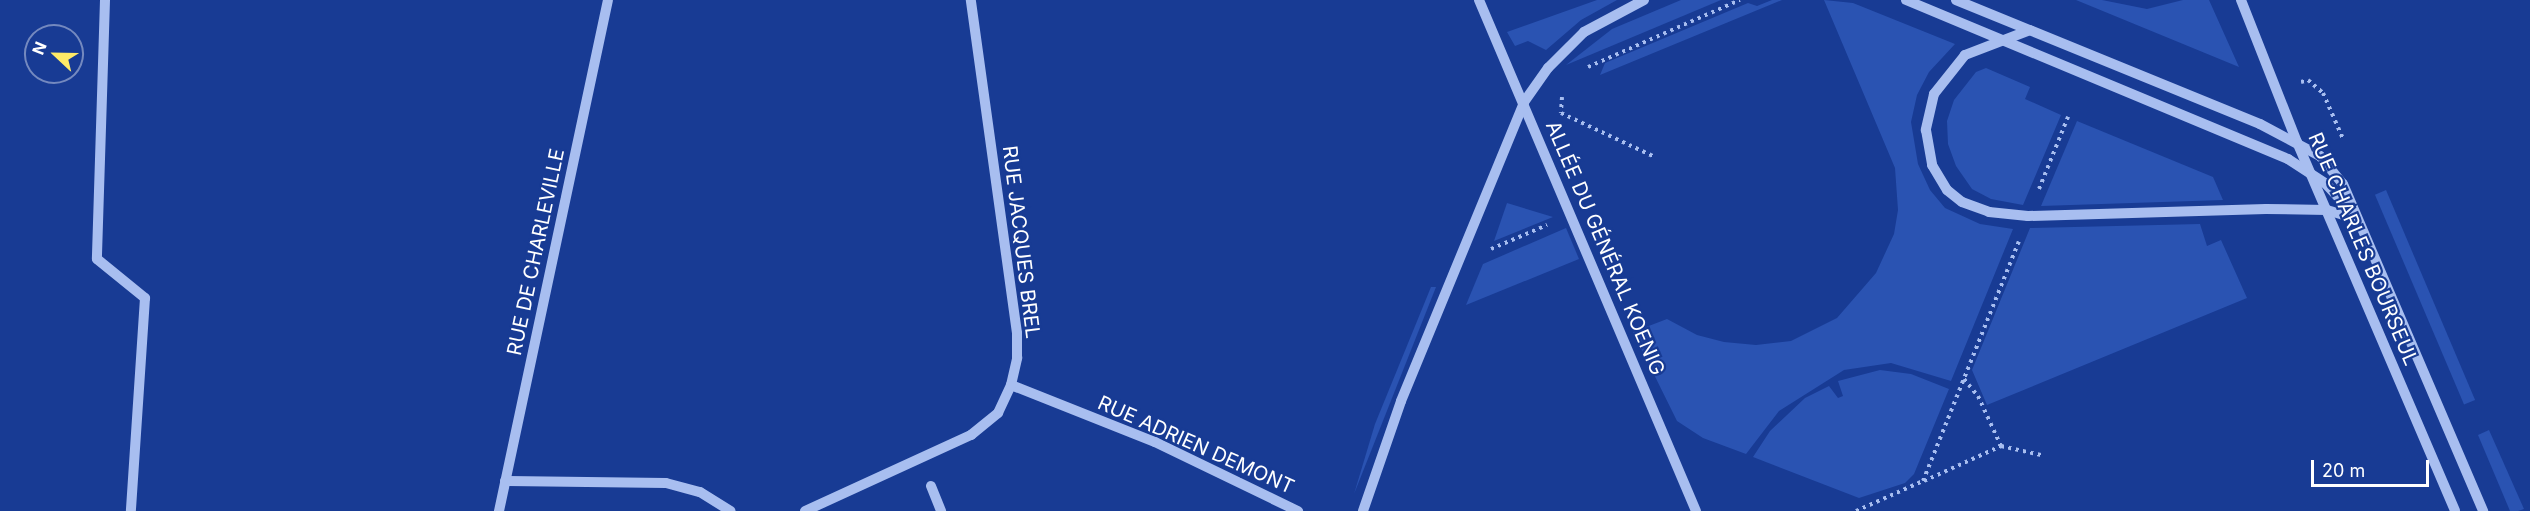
<!DOCTYPE html>
<meta charset="utf-8">
<style>
body{margin:0}
#map{position:relative;width:2530px;height:511px;overflow:hidden;background:#183b94;font-family:Inter,sans-serif}
div>[style]{position:absolute}
.green>*{inset:0;background:#2a53b2;transform-origin:0 0}
.path>*{height:4px;margin-top:-2px;transform-origin:0;background:repeating-linear-gradient(90deg,#a8bef0 0 3px,transparent 0 7.5px)}
.minor>*{height:10px;margin:-5px;padding:0 5px;transform-origin:5px;border-radius:5px;background:#a8bef0}
span{translate:-50% -50%;white-space:nowrap;text-align:center;line-height:1.15;-webkit-text-stroke:4.5px #183b94;paint-order:stroke}
.street-label{font-size:20px;color:#fff}
.north{position:absolute;left:24px;top:24px;width:60px;height:60px;box-sizing:border-box;background:#183b94;border:2px solid #7489bf;border-radius:50%;rotate:292deg;font-size:16px;font-weight:700;line-height:24px;text-align:center;color:#fff}
.north::after{content:'';display:block;margin:auto;width:21px;height:27px;background:#ffea67;clip-path:polygon(50% 0,100% 100%,50% 72%,0 100%)}
.scale{position:absolute;left:2311px;top:460px;width:118px;height:27px;box-sizing:border-box;border:3px solid #fff;border-top:0;padding-left:8px;font-size:18px;line-height:21px;white-space:nowrap;color:#fff;-webkit-text-stroke:4px #183b94;paint-order:stroke}
</style>
<div id="map">
<div class="green">
<i style="clip-path:polygon(1597px 0,1617px 0,1581px 20px,1546px 50px,1528px 41px,1515px 46px,1507px 32px)"></i>
<i style="clip-path:polygon(1681px 0,1721px 0,1566px 65px,1612px 29px)"></i>
<i style="clip-path:polygon(1772px 0,1782px 0,1600px 75px,1605px 63px,1748px 3px,1757px 6px)"></i>
<i style="clip-path:polygon(1824px 0,1853px 3px,1955px 44px,1929px 72px,1917px 95px,1911px 122px,1918px 164px,1930px 190px,1945px 208px,1980px 224px,2013px 229px,1951px 381px,1891px 363px,1844px 370px,1779px 411px,1746px 454px,1703px 438px,1677px 421px,1633px 332px,1667px 319px,1697px 335px,1724px 342px,1756px 345px,1791px 341px,1837px 318px,1876px 273px,1894px 234px,1898px 210px,1895px 168px)"></i>
<i style="clip-path:polygon(2076px 0,2102px 0,2147px 9px,2183px 0,2209px 0,2239px 67px)"></i>
<i style="clip-path:polygon(1986px 68px,2030px 87px,2025px 99px,2061px 115px,2023px 205px,1991px 199px,1972px 189px,1956px 166px,1948px 144px,1947px 121px,1954px 100px,1976px 72px)"></i>
<i style="clip-path:polygon(2077px 121px,2213px 177px,2223px 200px,2041px 206px)"></i>
<i style="left:2386px;top:190px;width:228px;height:12px;rotate:67deg"></i>
<i style="clip-path:polygon(1507px 203px,1553px 217px,1494px 241px)"></i>
<i style="clip-path:polygon(2200px 224px,2207px 246px,2221px 240px,2247px 298px,1987px 405px,1972px 370px,2030px 228px)"></i>
<i style="clip-path:polygon(1566px 228px,1579px 259px,1466px 305px,1483px 264px)"></i>
<i style="clip-path:polygon(1431px 287px,1436px 287px,1354px 494px,1375px 424px)"></i>
<i style="clip-path:polygon(1880px 370px,1911px 374px,1949px 389px,1914px 474px,1905px 483px,1859px 498px,1753px 457px,1770px 431px,1805px 398px,1829px 386px,1838px 398px,1843px 396px,1838px 381px)"></i>
<i style="clip-path:polygon(2489px 430px,2524px 509px,2518px 511px,2510px 511px,2478px 435px)"></i>
</div>
<div class="path">
<i style="left:1588px;top:67px;width:166px;rotate:-23.8deg"></i>
<i style="left:2301px;top:82px;width:7px;rotate:-16deg"></i>
<i style="left:2308px;top:80px;width:20px;rotate:41deg"></i>
<i style="left:2323px;top:93px;width:52px;rotate:66.4deg"></i>
<i style="left:1562px;top:97px;width:16px;rotate:94deg"></i>
<i style="left:1561px;top:113px;width:104px;rotate:25.1deg"></i>
<i style="left:2039px;top:189px;width:78px;rotate:-68.1deg"></i>
<i style="left:1491px;top:249px;width:61px;rotate:-23.2deg"></i>
<i style="left:1964px;top:379px;width:22px;rotate:51deg"></i>
<i style="left:1978px;top:396px;width:55px;rotate:65.3deg"></i>
<i style="left:1924px;top:481px;width:85px;rotate:-24.4deg"></i>
<i style="left:2001px;top:446px;width:41px;rotate:12.7deg"></i>
<i style="left:1856px;top:511px;width:73px;rotate:-24.1deg"></i>
<i style="left:1923px;top:481px;width:258px;rotate:-68.2deg"></i>
</div>
<div class="minor">
<i style="left:105px;top:0;width:259px;rotate:91.8deg"></i>
<i style="left:97px;top:259px;width:62px;rotate:39.1deg"></i>
<i style="left:145px;top:298px;width:213px;rotate:93.8deg"></i>
<i style="left:1479px;top:0;width:555px;rotate:66.99deg"></i>
<i style="left:1906px;top:0;width:414px;rotate:22.6deg"></i>
<i style="left:2288px;top:159px;width:44px;rotate:33deg"></i>
<i style="left:2325px;top:183px;width:35px;rotate:47deg"></i>
<i style="left:1956px;top:0;width:328px;rotate:22.2deg"></i>
<i style="left:2260px;top:124px;width:68px;rotate:28.1deg"></i>
<i style="left:2320px;top:156px;width:36px;rotate:51deg"></i>
<i style="left:2343px;top:184px;width:356px;rotate:66.8deg"></i>
<i style="left:2241px;top:0;width:153px;rotate:68.5deg"></i>
<i style="left:2297px;top:142px;width:401px;rotate:66.8deg"></i>
<i style="left:2030px;top:30px;width:70px;rotate:159deg"></i>
<i style="left:1965px;top:55px;width:50px;rotate:128.5deg"></i>
<i style="left:1934px;top:94px;width:37px;rotate:103deg"></i>
<i style="left:1926px;top:130px;width:36px;rotate:80deg"></i>
<i style="left:1932px;top:165px;width:29px;rotate:59deg"></i>
<i style="left:1947px;top:190px;width:19px;rotate:39deg"></i>
<i style="left:1962px;top:202px;width:29px;rotate:20deg"></i>
<i style="left:1989px;top:212px;width:39px;rotate:6deg"></i>
<i style="left:2028px;top:216px;width:238px;rotate:-1.7deg"></i>
<i style="left:2266px;top:209px;width:61px;rotate:0.9deg"></i>
<i style="left:2327px;top:210px;width:31px;rotate:17deg"></i>
<i style="left:1011px;top:385px;width:155px;rotate:21.6deg"></i>
<i style="left:1155px;top:442px;width:159px;rotate:25.8deg"></i>
<i style="left:505px;top:481px;width:161px;rotate:0.7deg"></i>
<i style="left:666px;top:483px;width:35px;rotate:15deg"></i>
<i style="left:700px;top:492px;width:36px;rotate:32deg"></i>
<i style="left:931px;top:486px;width:27px;rotate:68deg"></i>
<i style="left:499px;top:511px;width:522px;rotate:-77.96deg"></i>
<i style="left:805px;top:511px;width:183px;rotate:-24.6deg"></i>
<i style="left:971px;top:435px;width:35px;rotate:-39deg"></i>
<i style="left:998px;top:413px;width:31px;rotate:-65deg"></i>
<i style="left:1011px;top:385px;width:28px;rotate:-77deg"></i>
<i style="left:1017px;top:358px;width:25px;rotate:-90deg"></i>
<i style="left:1017px;top:333px;width:336px;rotate:-97.9deg"></i>
<i style="left:1363px;top:511px;width:116px;rotate:-70.9deg"></i>
<i style="left:1401px;top:401px;width:323px;rotate:-67.6deg"></i>
<i style="left:1524px;top:102px;width:42px;rotate:-54.8deg"></i>
<i style="left:1548px;top:68px;width:51px;rotate:-45deg"></i>
<i style="left:1584px;top:32px;width:68px;rotate:-28.1deg"></i>
</div>
<div class="street-label">
<span style="left:1021px;top:242px;rotate:83deg">RUE JACQUES BREL</span>
<span style="left:1605px;top:248px;rotate:67deg">ALLÉE DU GÉNÉRAL KOENIG</span>
<span style="left:2363px;top:249px;rotate:67deg">RUE CHARLES BOURSEUL</span>
<span style="left:536px;top:252px;rotate:-78deg">RUE DE CHARLEVILLE</span>
<span style="left:1196px;top:445px;rotate:24deg">RUE ADRIEN DEMONT</span>
</div>
<div class="north">N</div>
<div class="scale">20 m</div>
</div>
